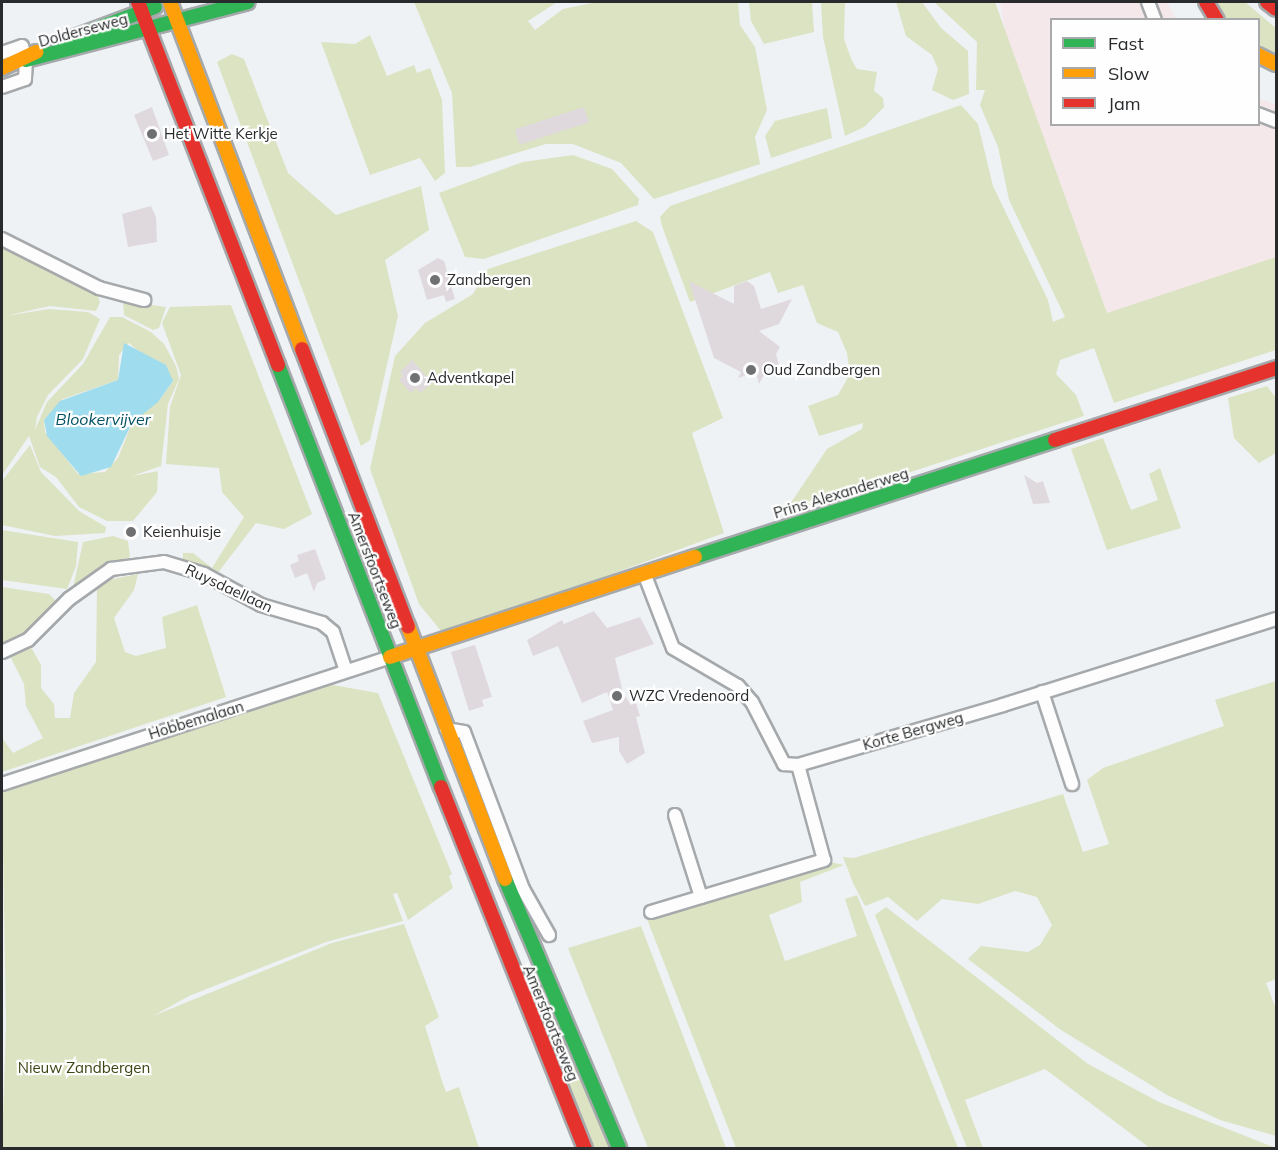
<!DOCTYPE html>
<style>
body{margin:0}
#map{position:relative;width:1278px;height:1150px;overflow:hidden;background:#eff2f5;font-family:Mulish,sans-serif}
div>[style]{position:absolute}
.commercial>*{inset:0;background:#f5e8ea}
.green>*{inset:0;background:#dbe3c2}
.water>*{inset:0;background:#9fdcee}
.building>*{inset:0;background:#dfd9de;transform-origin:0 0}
.roads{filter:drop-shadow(2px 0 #a6a9ab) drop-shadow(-2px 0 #a6a9ab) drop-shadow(0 2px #a6a9ab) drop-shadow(0 -2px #a6a9ab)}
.street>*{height:12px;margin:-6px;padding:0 6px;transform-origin:6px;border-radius:6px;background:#fdfdfe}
.fast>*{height:14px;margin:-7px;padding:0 7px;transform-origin:7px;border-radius:7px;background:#30b455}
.slow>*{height:14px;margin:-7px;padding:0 7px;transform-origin:7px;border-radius:7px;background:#ff9f0a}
.jam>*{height:14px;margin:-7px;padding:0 7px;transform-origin:7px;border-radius:7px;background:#e5322d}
.dots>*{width:16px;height:16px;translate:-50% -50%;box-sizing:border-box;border:3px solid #fefefe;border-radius:50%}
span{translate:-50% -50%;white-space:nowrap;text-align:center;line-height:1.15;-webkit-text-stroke:4.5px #fefefe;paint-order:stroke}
.street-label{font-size:15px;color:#282a2c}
.poi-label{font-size:15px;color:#282a2c}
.left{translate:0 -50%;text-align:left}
.park-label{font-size:15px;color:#3d4413}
.water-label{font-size:16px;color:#035162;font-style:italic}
.frame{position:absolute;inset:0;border:3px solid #282a2c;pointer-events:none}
.legend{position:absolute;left:1050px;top:18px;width:210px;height:108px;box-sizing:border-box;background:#fefefe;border:2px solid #a8a9aa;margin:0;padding:8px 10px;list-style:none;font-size:18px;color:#282a2c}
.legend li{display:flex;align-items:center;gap:12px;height:30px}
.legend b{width:30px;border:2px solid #a8a9aa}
</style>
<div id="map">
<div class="commercial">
<i style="clip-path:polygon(1000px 2px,1167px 2px,1176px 19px,1052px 20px,1052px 124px,1258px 124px,1259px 98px,1276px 105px,1276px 257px,1107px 313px,1005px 31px)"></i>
</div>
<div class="green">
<i style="clip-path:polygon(414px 2px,557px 2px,528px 21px,535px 30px,563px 9px,597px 2px,738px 2px,740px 25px,755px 47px,767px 110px,755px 137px,760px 164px,654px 199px,621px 163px,573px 144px,546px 144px,470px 167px,456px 167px,452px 93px)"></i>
<i style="clip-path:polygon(749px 2px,812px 2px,814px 32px,764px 44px,751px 21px)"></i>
<i style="clip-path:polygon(821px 2px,845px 2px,844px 39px,852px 61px,857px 69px,877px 72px,874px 91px,883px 98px,884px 107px,864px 127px,845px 136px,823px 37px)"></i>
<i style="clip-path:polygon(896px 2px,922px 2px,941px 28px,968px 51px,969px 94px,953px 100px,932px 90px,938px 69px,932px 55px,906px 36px)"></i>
<i style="clip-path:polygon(934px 2px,995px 2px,1107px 313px,1276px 257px,1276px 350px,1114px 403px,1094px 348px,1060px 360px,1056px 374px,1076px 395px,1084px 416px,784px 513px,827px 449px,862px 429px,863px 423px,819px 436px,808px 406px,838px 395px,850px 374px,847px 353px,838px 332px,817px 323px,803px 285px,778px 293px,770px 272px,690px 302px,662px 226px,660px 217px,670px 206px,961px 105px,978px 124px,993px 186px,1048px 300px,1053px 322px,1065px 317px,1009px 200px,998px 147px,980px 105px,985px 90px,976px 90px,977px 42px)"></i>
<i style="clip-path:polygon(1212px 2px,1245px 2px,1276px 28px,1276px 58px,1259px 48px,1258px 20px,1226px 19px)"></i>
<i style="clip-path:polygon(370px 35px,387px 76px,414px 65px,417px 73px,430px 68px,442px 100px,445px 173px,435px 181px,420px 158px,370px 175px,321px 42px,355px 44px)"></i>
<i style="clip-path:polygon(232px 54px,244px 59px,288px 173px,336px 215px,421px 186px,429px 230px,385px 260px,398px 316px,370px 440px,361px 446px,217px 62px)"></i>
<i style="clip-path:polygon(827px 108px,832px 138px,771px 158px,765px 136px,775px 121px)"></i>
<i style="clip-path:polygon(573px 155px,612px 169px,639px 199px,638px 205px,484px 259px,465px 257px,439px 193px,523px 162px)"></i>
<i style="clip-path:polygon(636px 221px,653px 232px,723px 418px,692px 433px,724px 533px,535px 602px,441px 631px,419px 604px,370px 469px,395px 356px,425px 323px,473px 294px,488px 269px)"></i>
<i style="clip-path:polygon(evenodd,2px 245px,96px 292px,100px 302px,96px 311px,50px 306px,5px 316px,49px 309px,88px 312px,100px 319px,83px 359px,48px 395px,37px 417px,35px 430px,47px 402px,83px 364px,110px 317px,122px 317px,151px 332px,164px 344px,176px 366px,179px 379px,168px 404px,161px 466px,132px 476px,158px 471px,157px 492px,133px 521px,107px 521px,79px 507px,56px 477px,40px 467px,29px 436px,2px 475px,2px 245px,129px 343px,173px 381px,161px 398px,132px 423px,118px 458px,105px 472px,78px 474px,45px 432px,44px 420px,63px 399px,118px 380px,119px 355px,129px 343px)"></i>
<i style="clip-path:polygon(123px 301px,166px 307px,159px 328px,153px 330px,124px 315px)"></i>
<i style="clip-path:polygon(231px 305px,312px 514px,284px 529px,256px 523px,217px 574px,183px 559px,183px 553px,193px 553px,212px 568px,244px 517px,222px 492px,219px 468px,166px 464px,170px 407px,181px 375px,162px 323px,170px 307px)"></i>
<i style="clip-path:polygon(1267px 386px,1276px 398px,1276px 453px,1259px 463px,1234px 438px,1228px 398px)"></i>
<i style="clip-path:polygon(1103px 438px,1131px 510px,1158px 500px,1149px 474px,1160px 468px,1181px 528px,1107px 550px,1071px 449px)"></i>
<i style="clip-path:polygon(30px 445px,41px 472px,79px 511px,106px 527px,105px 533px,55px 536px,2px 525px,2px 481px)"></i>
<i style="clip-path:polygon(2px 530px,78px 542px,76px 566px,67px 589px,2px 580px)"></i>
<i style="clip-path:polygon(113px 536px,128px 541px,130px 557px,96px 570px,73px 588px,83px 542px)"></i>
<i style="clip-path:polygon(138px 574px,134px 590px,114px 618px,125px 652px,136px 656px,166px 648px,162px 617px,197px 605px,226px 697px,2px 772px,2px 738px,13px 753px,43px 738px,26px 706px,24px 684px,10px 656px,27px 647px,32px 649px,41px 665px,41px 688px,54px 704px,55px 718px,70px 718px,74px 693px,96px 662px,97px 588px,113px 579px)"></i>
<i style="clip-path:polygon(2px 587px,49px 594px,59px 604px,24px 636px,2px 648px)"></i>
<i style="clip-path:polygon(1276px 681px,1276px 979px,1266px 983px,1276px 1009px,1276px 1136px,1220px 1120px,1167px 1095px,1061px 1030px,968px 959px,981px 946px,1028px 952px,1040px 945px,1052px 925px,1037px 897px,1015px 891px,978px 904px,942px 899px,917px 921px,888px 897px,865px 906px,853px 883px,843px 857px,854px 858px,1063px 794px,1083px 852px,1109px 844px,1087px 780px,1103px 768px,1224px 726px,1215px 700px)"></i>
<i style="clip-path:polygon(327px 684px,378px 693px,452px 874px,449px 876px,453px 888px,408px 920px,397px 893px,393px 894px,403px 921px,326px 942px,189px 996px,153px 1016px,332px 943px,404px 924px,439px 1017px,425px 1026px,442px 1081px,446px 1092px,459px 1087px,479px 1148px,2px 1148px,6px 1025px,2px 788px)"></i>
<i style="clip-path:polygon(819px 860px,844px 865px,800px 882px,802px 902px,769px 915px,785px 961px,857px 936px,845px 899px,857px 895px,958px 1148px,736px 1148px,647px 919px)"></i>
<i style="clip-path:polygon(886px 907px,1088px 1064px,1159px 1102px,1276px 1148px,1150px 1148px,1045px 1069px,965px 1100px,983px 1148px,967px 1148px,875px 915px)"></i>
<i style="clip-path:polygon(641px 926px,726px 1148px,648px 1148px,568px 948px)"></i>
<i style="clip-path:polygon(537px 973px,613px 1148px,592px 1148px,523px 980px)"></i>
</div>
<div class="water">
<i style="clip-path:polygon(124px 343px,166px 365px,173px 381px,158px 402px,132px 423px,111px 467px,81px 476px,47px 436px,44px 420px,60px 401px,118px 380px)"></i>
</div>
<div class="building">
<i style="clip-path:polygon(152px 107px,169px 155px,153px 161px,134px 115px)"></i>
<i style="left:584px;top:107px;width:16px;height:73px;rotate:72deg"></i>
<i style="clip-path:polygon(151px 206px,156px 217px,157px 242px,128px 247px,122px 214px)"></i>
<i style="clip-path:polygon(438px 258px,444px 261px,455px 299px,446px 302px,444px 295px,427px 300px,418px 270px)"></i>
<i style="clip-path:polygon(689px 281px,734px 304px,734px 286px,747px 281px,754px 286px,761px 309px,792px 299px,779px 324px,759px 331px,780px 347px,776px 354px,779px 365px,767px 369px,759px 384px,756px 372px,738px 378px,741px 372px,714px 358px)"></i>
<i style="clip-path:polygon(412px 360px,432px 383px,420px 393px,416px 388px,411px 393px,399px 380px,403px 376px,400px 372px)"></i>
<i style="clip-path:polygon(1024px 475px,1037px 483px,1043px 481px,1050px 503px,1033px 504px)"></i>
<i style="clip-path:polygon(315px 549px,326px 579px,317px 583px,314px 592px,307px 573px,295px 578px,290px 565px,299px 561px,297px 555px)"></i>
<i style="clip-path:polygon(594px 611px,607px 628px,640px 617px,654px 644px,615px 658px,623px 693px,631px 705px,636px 703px,640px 716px,636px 717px,645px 753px,627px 764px,619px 751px,619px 737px,592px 743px,583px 721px,613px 710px,607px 692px,582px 703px,558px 646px,533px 656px,527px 640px,562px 620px,564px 624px)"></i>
<i style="clip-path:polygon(475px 645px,492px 697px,482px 700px,484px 706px,469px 711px,451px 652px)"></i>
</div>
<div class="roads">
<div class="street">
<i style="left:1148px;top:2px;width:19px;rotate:69deg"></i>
<i style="left:2px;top:53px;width:21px;rotate:-19deg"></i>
<i style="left:22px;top:46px;width:15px;rotate:74deg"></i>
<i style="left:26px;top:60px;width:19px;rotate:93deg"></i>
<i style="left:25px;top:79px;width:24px;rotate:161deg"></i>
<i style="left:1258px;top:114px;width:19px;rotate:21deg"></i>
<i style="left:2px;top:239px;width:109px;rotate:26.8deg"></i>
<i style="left:99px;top:288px;width:47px;rotate:14.9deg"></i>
<i style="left:644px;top:573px;width:80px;rotate:68.9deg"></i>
<i style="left:673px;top:648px;width:75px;rotate:30.3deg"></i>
<i style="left:738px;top:686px;width:21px;rotate:49deg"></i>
<i style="left:752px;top:702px;width:70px;rotate:62.7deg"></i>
<i style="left:784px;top:764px;width:14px;rotate:4deg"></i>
<i style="left:798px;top:765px;width:214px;rotate:-16.3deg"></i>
<i style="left:1003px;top:705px;width:286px;rotate:-17.5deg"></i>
<i style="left:2px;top:652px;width:29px;rotate:-25deg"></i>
<i style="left:28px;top:640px;width:58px;rotate:-45deg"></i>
<i style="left:69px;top:599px;width:52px;rotate:-35.5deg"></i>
<i style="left:111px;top:569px;width:53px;rotate:-7.5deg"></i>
<i style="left:164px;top:562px;width:42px;rotate:16.7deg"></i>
<i style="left:204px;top:574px;width:65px;rotate:28.5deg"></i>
<i style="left:261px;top:605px;width:64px;rotate:16.4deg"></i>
<i style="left:322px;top:623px;width:14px;rotate:39deg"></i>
<i style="left:333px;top:632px;width:41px;rotate:71.6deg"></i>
<i style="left:1042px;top:692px;width:97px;rotate:71.9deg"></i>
<i style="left:446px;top:729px;width:18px;rotate:9deg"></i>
<i style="left:464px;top:732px;width:168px;rotate:69.4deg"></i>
<i style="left:523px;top:889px;width:53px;rotate:60.5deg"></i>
<i style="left:2px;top:784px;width:408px;rotate:-18.1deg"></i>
<i style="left:675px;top:815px;width:86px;rotate:72.4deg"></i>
<i style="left:651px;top:912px;width:181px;rotate:-16.7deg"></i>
<i style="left:824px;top:860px;width:98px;rotate:-105.3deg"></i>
</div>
<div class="fast">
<i style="left:64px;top:41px;width:97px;rotate:-20.5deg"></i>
<i style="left:26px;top:60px;width:229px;rotate:-14.6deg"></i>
<i style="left:278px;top:365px;width:452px;rotate:68.9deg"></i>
<i style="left:695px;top:557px;width:379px;rotate:-18deg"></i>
<i style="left:505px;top:879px;width:292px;rotate:67deg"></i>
</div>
<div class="slow">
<i style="left:170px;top:2px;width:371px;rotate:69.2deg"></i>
<i style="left:1258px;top:55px;width:20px;rotate:27deg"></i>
<i style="left:2px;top:68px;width:38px;rotate:-25deg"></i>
<i style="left:408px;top:626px;width:271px;rotate:69deg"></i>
<i style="left:390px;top:657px;width:321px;rotate:-18.2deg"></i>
</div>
<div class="jam">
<i style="left:138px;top:2px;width:389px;rotate:68.9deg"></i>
<i style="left:1206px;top:2px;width:21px;rotate:59deg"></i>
<i style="left:1267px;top:2px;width:11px;rotate:38deg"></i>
<i style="left:302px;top:349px;width:297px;rotate:69.1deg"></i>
<i style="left:1055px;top:440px;width:232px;rotate:-18deg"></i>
<i style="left:441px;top:787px;width:389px;rotate:68.3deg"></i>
</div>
</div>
<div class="dots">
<i style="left:152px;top:134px;background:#6e7072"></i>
<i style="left:435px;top:280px;background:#6e7072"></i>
<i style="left:751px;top:370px;background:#6e7072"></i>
<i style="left:415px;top:378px;background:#6e7072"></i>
<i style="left:131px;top:532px;background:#6e7072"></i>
<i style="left:617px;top:696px;background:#6e7072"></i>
</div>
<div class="street-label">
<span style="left:83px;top:30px;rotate:-15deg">Dolderseweg</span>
<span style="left:841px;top:493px;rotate:-17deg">Prins Alexanderweg</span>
<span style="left:375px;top:570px;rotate:69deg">Amersfoortseweg</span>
<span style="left:229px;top:588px;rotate:25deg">Ruysdaellaan</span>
<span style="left:196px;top:720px;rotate:-17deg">Hobbemalaan</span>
<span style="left:913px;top:731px;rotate:-16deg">Korte Bergweg</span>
<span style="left:551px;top:1023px;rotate:68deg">Amersfoortseweg</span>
</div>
<div class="poi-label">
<span class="left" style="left:164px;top:134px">Het Witte Kerkje</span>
<span class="left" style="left:447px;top:280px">Zandbergen</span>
<span class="left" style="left:763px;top:370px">Oud Zandbergen</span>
<span class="left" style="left:427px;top:378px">Adventkapel</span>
<span class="left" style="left:143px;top:532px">Keienhuisje</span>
<span class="left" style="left:629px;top:696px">WZC Vredenoord</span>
</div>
<div class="park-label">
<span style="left:84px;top:1068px">Nieuw Zandbergen</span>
</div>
<div class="water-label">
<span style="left:103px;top:419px">Blookervijver</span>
</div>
<div class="frame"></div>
<ul class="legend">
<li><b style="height:8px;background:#30b455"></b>Fast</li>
<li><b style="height:8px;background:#ff9f0a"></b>Slow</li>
<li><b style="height:8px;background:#e5322d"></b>Jam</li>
</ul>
</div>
